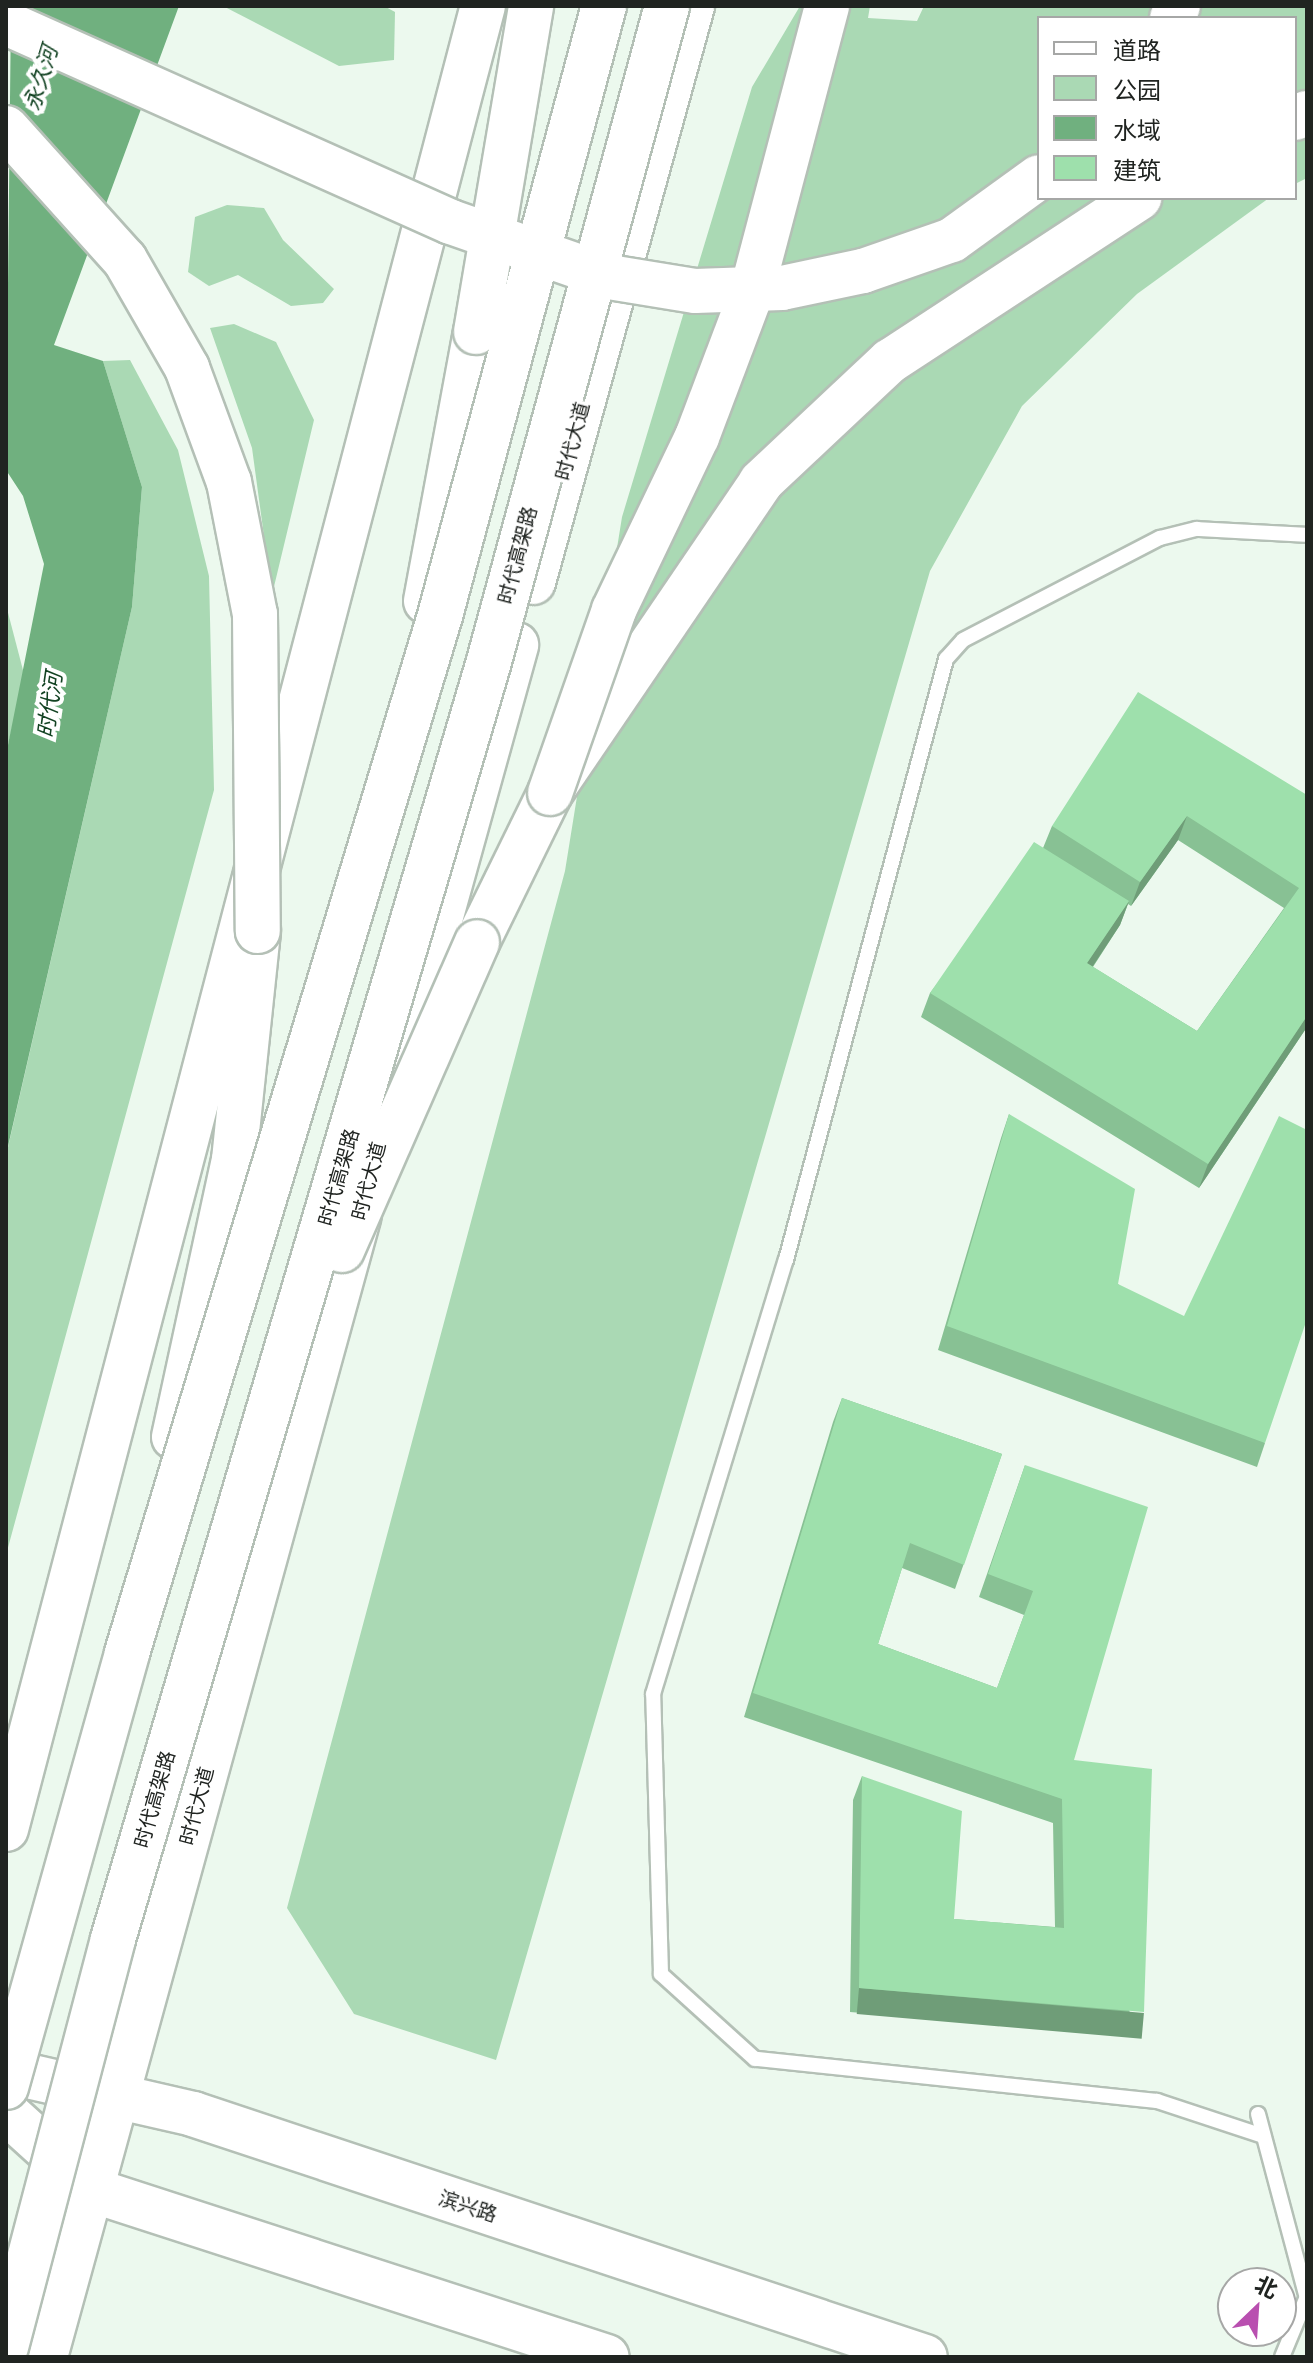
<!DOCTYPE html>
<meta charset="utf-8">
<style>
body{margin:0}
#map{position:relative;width:1313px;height:2363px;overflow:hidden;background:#ecf9ee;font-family:Manrope,"Noto Sans SC",sans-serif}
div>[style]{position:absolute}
.green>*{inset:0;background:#aad9b4}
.water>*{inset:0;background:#70b07f}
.roads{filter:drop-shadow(2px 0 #b4c0b6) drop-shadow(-2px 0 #b4c0b6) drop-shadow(0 2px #b4c0b6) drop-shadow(0 -2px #b4c0b6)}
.service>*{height:14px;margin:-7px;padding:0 7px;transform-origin:7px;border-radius:7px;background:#fff}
.primary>*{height:44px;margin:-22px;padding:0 22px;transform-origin:22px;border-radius:22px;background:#fff}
.trunk>*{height:44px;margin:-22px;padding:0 22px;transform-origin:22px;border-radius:22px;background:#fff}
.bridges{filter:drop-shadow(2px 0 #b4c0b6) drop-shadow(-2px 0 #b4c0b6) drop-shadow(0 2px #b4c0b6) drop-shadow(0 -2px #b4c0b6)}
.trunk-bridge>*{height:44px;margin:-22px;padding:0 22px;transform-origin:22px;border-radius:22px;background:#fff}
.wall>*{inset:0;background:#88c194}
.shaded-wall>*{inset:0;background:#6f9d78;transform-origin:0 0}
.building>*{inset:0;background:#9ee0ac}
span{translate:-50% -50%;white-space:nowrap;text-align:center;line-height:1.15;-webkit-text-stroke:8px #fff;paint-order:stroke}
.street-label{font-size:20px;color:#202421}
.water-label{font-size:22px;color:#134323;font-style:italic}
.frame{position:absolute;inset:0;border:8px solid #202421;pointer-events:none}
.legend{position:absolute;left:1037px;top:16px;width:260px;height:184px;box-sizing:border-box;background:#fff;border:2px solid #a6a7a6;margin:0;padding:10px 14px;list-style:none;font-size:24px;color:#202421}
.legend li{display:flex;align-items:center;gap:16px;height:40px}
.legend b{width:40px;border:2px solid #a6a7a6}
.north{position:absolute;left:1217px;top:2267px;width:80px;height:80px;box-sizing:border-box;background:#fff;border:2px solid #a6a7a6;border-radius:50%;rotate:25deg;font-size:22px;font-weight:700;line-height:32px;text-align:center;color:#202421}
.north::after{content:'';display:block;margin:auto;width:28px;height:36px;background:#b94fb0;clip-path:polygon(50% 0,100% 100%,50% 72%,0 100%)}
</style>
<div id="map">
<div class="green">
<i style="clip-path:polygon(223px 6px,384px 6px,395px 12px,394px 60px,339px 66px)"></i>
<i style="clip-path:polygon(800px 6px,870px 6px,868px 18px,917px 21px,924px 6px,1307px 6px,1307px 178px,1295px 184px,1295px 18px,1039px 18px,1039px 198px,1269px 198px,1137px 294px,1022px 406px,930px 571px,496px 2060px,354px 2014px,287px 1908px,565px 871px,622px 517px,752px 87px)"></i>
<i style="clip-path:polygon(227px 205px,264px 208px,283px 240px,334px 289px,323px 303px,291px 306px,238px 275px,209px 286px,188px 272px,195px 217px)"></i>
<i style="clip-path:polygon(234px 324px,276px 342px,314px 420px,272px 595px,252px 448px,210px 328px)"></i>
<i style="clip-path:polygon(130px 360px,178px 450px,209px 576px,214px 790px,6px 1555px,6px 1156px,132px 607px,142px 487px,103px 361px)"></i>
<i style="clip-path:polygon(6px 605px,24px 674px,6px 755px)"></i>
</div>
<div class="water">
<i style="clip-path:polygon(11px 6px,179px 6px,54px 345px,103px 361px,142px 487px,132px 607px,6px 1155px,6px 755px,44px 564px,23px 496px,6px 470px)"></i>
</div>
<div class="roads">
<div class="service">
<i style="left:1258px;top:2114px;width:190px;rotate:75.1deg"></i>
<i style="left:1263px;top:2136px;width:112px;rotate:-161.7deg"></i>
<i style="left:1157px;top:2101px;width:404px;rotate:-174deg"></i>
<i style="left:755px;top:2059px;width:127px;rotate:-137.9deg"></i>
<i style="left:661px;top:1974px;width:280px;rotate:-91.6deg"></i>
<i style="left:653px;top:1694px;width:454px;rotate:-73deg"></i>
<i style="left:786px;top:1260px;width:622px;rotate:-75.09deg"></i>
<i style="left:946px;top:659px;width:25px;rotate:-48deg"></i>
<i style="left:963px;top:640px;width:222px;rotate:-27.4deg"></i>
<i style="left:1160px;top:538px;width:38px;rotate:-14deg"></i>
<i style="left:1197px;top:529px;width:110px;rotate:3.1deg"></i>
<i style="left:1282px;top:2357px;width:63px;rotate:-67.5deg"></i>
</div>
<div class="primary">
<i style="left:533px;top:582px;width:598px;rotate:-74.57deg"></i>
<i style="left:385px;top:1118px;width:491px;rotate:-74.5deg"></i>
<i style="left:6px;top:1829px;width:1884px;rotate:-75.34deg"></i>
<i style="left:6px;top:2071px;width:192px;rotate:12.9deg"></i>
<i style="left:193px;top:2114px;width:771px;rotate:18.36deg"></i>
<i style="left:6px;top:2112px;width:116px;rotate:42.2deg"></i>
<i style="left:92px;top:2190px;width:541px;rotate:17.97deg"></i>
<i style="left:45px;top:2357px;width:1184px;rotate:-74.63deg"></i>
</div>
<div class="trunk">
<i style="left:1172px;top:18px;width:13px;rotate:-63deg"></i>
<i style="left:1295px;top:118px;width:13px;rotate:-23deg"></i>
<i style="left:426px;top:601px;width:274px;rotate:-79.5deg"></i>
<i style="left:477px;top:942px;width:166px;rotate:-63.9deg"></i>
<i style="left:550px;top:793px;width:376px;rotate:-55.8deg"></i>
<i style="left:761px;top:482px;width:177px;rotate:-43.2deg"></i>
<i style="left:890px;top:361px;width:298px;rotate:-33.2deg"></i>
<i style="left:174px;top:1437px;width:283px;rotate:-77.8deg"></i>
<i style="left:234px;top:1160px;width:230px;rotate:-84deg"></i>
</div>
</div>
<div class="bridges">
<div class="trunk-bridge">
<i style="left:6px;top:23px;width:487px;rotate:24.1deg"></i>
<i style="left:451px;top:222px;width:167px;rotate:19.2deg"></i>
<i style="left:609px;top:277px;width:87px;rotate:9.2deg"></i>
<i style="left:695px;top:291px;width:87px;rotate:-2deg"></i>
<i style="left:782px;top:288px;width:83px;rotate:-11.9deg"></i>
<i style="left:863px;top:271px;width:94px;rotate:-19.2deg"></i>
<i style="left:952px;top:240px;width:107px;rotate:-35.9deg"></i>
<i style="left:6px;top:128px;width:178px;rotate:48deg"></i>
<i style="left:125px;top:260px;width:125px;rotate:60.1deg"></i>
<i style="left:187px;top:368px;width:121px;rotate:69.8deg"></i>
<i style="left:229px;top:482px;width:135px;rotate:78.9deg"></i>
<i style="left:255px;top:614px;width:317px;rotate:89.5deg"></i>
<i style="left:476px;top:332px;width:331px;rotate:-80.4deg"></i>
<i style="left:550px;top:793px;width:194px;rotate:-70.7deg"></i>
<i style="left:614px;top:610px;width:192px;rotate:-64.4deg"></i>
<i style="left:697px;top:437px;width:153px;rotate:-69.3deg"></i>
<i style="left:751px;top:294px;width:298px;rotate:-75.2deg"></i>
<i style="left:342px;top:1250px;width:336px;rotate:-66.3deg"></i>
<i style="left:6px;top:2087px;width:451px;rotate:-74.4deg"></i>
<i style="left:127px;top:1653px;width:1087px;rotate:-73.21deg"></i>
<i style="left:441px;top:612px;width:628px;rotate:-74.95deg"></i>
<i style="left:6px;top:2347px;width:422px;rotate:-75.3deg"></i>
<i style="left:113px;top:1939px;width:1328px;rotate:-73.6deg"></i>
<i style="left:488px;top:665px;width:683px;rotate:-74.8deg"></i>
</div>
</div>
<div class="wall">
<i style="clip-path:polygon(evenodd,1307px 795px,1307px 1027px,1199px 1188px,921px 1017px,930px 993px,1043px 848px,1052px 826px,1307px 795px,1178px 840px,1284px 908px,1197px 1031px,1093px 967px,1120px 925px,1128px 904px,1131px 906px,1178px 840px)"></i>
<i style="clip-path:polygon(1009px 1114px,1118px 1284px,1265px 1443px,1257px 1467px,938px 1350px,1001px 1138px)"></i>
<i style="clip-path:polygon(842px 1398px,1002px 1454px,955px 1589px,902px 1568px,878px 1644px,997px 1688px,1024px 1615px,979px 1597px,1025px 1465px,1074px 1760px,1135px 2036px,850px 2012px,853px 1800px,862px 1776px,954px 1919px,1055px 1927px,1053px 1823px,744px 1717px,833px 1422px)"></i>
</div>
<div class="shaded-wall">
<i style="clip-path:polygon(1187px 816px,1178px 840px,1131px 906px,1140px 882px)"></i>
<i style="clip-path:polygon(1129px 901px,1120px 925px,1079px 987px,1087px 963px)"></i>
<i style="clip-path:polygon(1307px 1016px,1307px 1027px,1199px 1188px,1208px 1164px)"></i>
<i style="left:859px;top:1988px;width:286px;height:26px;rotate:5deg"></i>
</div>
<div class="building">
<i style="clip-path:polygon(1138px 692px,1307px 795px,1307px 1016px,1208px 1164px,930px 993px,1034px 842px,1129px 901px,1087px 963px,1197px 1031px,1299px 888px,1187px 816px,1140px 882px,1052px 826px)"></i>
<i style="clip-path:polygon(1009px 1114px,1135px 1189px,1118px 1284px,1184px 1316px,1279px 1116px,1307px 1130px,1307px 1319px,1265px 1443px,947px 1326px)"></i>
<i style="clip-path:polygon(842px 1398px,1002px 1454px,964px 1565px,910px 1543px,878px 1644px,997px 1688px,1033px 1591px,988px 1574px,1025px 1465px,1148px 1507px,1074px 1760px,1152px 1769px,1144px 2012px,859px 1988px,862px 1776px,962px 1811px,954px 1919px,1064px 1928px,1062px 1799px,753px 1693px)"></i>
</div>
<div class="street-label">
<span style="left:572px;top:441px;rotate:-75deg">时代大道</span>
<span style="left:517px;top:555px;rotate:-75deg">时代高架路</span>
<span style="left:338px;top:1177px;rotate:-74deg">时代高架路</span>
<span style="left:368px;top:1181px;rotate:-75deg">时代大道</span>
<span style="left:154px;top:1799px;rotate:-74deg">时代高架路</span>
<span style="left:196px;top:1806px;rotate:-75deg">时代大道</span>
<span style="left:468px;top:2206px;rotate:18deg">滨兴路</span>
</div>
<div class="water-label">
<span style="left:41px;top:78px;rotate:-73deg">永久河</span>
<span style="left:50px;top:705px;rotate:-82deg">时代河</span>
</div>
<div class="frame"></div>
<ul class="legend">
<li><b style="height:10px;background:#fff"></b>道路</li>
<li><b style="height:22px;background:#aad9b4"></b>公园</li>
<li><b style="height:22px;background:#70b07f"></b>水域</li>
<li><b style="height:22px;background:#9ee0ac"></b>建筑</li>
</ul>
<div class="north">北</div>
</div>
